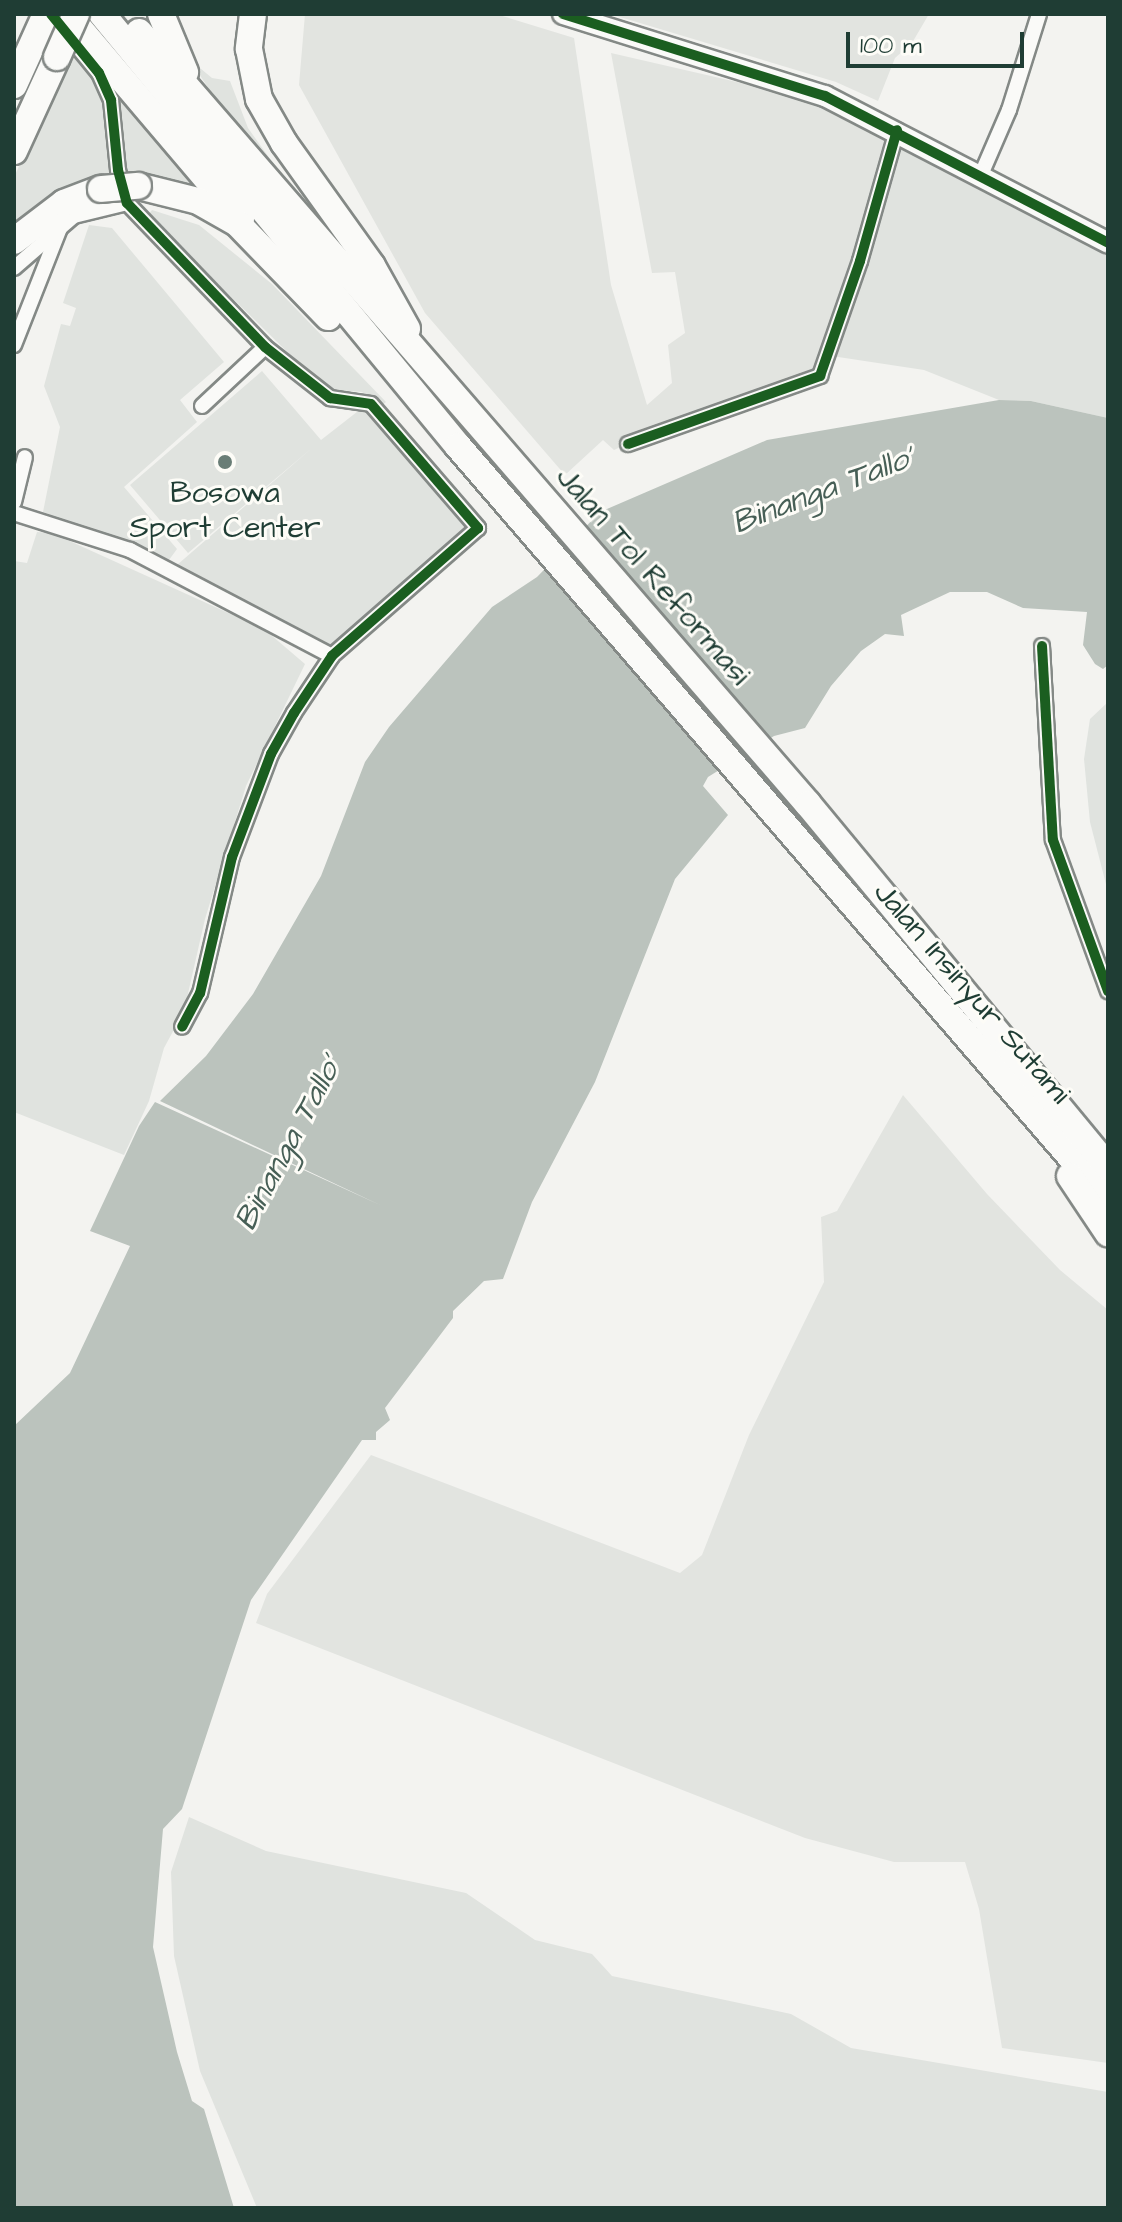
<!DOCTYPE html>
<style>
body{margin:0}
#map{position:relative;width:1122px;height:2222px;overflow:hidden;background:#f3f3f0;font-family:"Architects Daughter",sans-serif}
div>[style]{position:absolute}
.built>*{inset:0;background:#e2e4e0}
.green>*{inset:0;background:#e0e3df}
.water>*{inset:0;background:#bbc3bd}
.roads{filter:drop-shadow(2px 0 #848986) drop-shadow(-2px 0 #848986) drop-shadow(0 2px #848986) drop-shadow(0 -2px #848986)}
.street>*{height:14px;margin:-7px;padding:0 7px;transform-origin:7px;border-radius:7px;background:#fafaf8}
.secondary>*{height:20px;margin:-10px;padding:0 10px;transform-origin:10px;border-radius:10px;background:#fafaf8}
.highway>*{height:26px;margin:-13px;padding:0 13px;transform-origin:13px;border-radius:13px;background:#fafaf8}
.bridges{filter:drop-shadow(2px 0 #848986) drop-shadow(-2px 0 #848986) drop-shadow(0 2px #848986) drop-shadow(0 -2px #848986)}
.highway-bridge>*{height:26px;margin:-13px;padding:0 13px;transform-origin:13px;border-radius:13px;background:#fafaf8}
.cycleway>*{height:10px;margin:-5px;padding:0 5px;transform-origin:5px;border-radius:5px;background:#1b5e20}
.dots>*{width:22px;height:22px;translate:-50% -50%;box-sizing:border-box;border:4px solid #fdfcf7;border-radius:50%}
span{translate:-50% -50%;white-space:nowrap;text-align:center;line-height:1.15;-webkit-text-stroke:6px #fdfcf7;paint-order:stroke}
.poi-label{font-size:30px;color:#1f3d34}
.street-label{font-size:30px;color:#1f3d34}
.water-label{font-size:32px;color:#475f56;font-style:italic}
.frame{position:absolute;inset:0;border:16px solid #1f3d34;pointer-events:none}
.scale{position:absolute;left:846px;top:32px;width:178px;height:36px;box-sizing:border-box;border:4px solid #1f3d34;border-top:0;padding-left:10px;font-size:24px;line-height:28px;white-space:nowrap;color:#1f3d34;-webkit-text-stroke:6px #fdfcf7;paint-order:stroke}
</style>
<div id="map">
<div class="built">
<i style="clip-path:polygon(305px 14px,496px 14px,574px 38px,611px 285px,647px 405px,672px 383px,668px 345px,685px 333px,675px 272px,652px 273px,611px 53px,819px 101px,887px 135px,822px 364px,814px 376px,682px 418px,614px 450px,603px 440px,565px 475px,425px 313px,299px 85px)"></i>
<i style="clip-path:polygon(610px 14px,929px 14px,912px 43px,895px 58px,878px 101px,836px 82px)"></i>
<i style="clip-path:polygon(903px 1095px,987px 1194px,1060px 1270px,1108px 1310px,1108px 2063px,1002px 2048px,979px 1909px,965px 1862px,894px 1862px,805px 1838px,256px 1623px,267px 1594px,371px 1455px,680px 1573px,702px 1555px,749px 1435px,824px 1282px,821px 1217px,837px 1211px)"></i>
</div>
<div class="green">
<i style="clip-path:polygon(82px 34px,215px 202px,180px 185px,126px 174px,49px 197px,14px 225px,14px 177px)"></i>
<i style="clip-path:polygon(189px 59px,212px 78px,230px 81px,248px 128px,321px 230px,221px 107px)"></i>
<i style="clip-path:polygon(889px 140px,1108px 252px,1108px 418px,1031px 401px,999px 400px,924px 370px,825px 355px)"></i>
<i style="clip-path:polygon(152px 210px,199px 225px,272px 284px,386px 402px,381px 406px,362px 392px,325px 389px,148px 215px)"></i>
<i style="clip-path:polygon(89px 225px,112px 228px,224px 362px,180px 400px,197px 422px,124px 487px,177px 549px,169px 560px,43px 512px,60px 427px,44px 386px,61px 324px,70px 326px,76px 308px,63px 303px)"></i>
<i style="clip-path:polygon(262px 371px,321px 440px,362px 408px,466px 529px,331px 648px,177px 565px,312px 448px,188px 553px,130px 485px)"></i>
<i style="clip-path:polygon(37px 532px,52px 533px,264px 629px,305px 664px,246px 786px,205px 919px,184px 1011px,164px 1048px,149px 1101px,124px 1155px,14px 1112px,14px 561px,27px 563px)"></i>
<i style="clip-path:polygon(1108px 702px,1108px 892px,1090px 822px,1084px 759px,1090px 719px)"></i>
<i style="clip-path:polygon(189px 1817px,266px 1851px,466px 1893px,535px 1940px,592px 1954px,612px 1976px,791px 2014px,851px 2048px,1108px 2092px,1108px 2208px,257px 2208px,200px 2071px,174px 1956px,171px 1872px)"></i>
</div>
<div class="water">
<i style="clip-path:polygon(999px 400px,1031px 401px,1108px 418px,1108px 665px,1103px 669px,1095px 664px,1083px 645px,1087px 612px,1023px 608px,987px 592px,950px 592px,901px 615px,904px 636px,885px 634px,861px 651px,831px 686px,805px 728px,774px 736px,708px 777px,703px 786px,728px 815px,675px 879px,595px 1082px,532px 1202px,503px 1279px,484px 1281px,453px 1311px,453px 1318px,385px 1408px,390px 1420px,376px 1432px,376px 1440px,362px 1440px,251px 1600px,182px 1809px,163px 1829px,153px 1947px,177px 2052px,192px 2101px,204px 2109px,234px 2208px,14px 2208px,14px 1426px,70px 1373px,130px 1246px,90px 1231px,139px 1126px,155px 1102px,380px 1205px,160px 1101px,206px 1056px,253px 994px,321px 876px,365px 762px,389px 727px,492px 607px,537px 577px,600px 512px,767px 440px)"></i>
</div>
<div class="roads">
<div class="street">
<i style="left:68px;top:35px;width:49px;rotate:50.8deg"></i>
<i style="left:99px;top:73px;width:30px;rotate:66deg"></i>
<i style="left:111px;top:100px;width:70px;rotate:84.3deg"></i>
<i style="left:118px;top:170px;width:34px;rotate:75deg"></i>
<i style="left:127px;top:203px;width:199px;rotate:46.2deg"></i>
<i style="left:265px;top:347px;width:83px;rotate:38.1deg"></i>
<i style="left:330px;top:398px;width:41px;rotate:8.3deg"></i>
<i style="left:371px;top:404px;width:164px;rotate:49.2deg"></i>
<i style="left:478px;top:528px;width:194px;rotate:138.8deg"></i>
<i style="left:332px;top:656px;width:69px;rotate:123.7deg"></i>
<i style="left:294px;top:713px;width:47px;rotate:119.3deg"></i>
<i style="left:271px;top:754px;width:110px;rotate:110.7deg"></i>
<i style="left:232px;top:857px;width:140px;rotate:103.2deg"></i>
<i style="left:200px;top:993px;width:38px;rotate:118deg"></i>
<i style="left:980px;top:177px;width:73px;rotate:-66.6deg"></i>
<i style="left:1009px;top:110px;width:101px;rotate:-72.6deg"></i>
<i style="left:14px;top:268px;width:60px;rotate:-40.9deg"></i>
<i style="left:14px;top:345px;width:126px;rotate:-68.5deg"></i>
<i style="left:60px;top:228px;width:18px;rotate:-41deg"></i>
<i style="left:74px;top:216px;width:55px;rotate:-13.8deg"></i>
<i style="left:202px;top:406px;width:86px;rotate:-43.1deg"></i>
<i style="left:628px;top:444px;width:204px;rotate:-19.5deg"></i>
<i style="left:820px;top:376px;width:122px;rotate:-70.8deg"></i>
<i style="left:860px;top:261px;width:136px;rotate:-74.2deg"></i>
<i style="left:14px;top:502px;width:46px;rotate:-76.3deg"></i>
<i style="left:14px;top:513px;width:122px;rotate:17.7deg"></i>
<i style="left:130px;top:550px;width:228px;rotate:27.7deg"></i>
<i style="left:1042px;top:646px;width:194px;rotate:86.8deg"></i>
<i style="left:1053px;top:840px;width:161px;rotate:70deg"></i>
</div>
<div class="secondary">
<i style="left:563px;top:14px;width:275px;rotate:17.4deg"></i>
<i style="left:825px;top:96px;width:319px;rotate:27.4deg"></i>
</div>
<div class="highway">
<i style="left:67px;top:14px;width:269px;rotate:49.7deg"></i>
<i style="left:102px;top:14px;width:560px;rotate:50.51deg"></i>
<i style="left:458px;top:446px;width:995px;rotate:49.24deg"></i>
<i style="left:161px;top:14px;width:63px;rotate:67.5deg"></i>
<i style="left:253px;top:14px;width:35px;rotate:97deg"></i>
<i style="left:249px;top:49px;width:51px;rotate:78.7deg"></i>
<i style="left:259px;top:99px;width:51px;rotate:60.4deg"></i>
<i style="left:284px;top:143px;width:151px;rotate:54.4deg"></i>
<i style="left:372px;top:266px;width:72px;rotate:60.9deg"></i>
<i style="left:139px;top:32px;width:1022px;rotate:49.09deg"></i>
<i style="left:808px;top:804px;width:471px;rotate:50.4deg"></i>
<i style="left:14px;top:85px;width:78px;rotate:-65.7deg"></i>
<i style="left:14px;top:151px;width:103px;rotate:-65.4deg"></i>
<i style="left:138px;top:186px;width:62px;rotate:14deg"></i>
<i style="left:198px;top:201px;width:45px;rotate:29.4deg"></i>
<i style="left:237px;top:223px;width:131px;rotate:45.9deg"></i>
<i style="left:14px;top:241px;width:63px;rotate:-37.2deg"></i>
<i style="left:64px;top:203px;width:40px;rotate:-21deg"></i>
<i style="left:1070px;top:1176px;width:69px;rotate:56.3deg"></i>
</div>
</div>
<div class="bridges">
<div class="highway-bridge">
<i style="left:57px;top:57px;width:47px;rotate:-66.2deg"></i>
<i style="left:101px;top:189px;width:37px;rotate:-5deg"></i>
</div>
</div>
<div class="cycleway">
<i style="left:51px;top:14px;width:76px;rotate:50.9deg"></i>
<i style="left:99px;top:73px;width:30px;rotate:66deg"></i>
<i style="left:111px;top:100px;width:70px;rotate:84.3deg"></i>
<i style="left:118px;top:170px;width:34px;rotate:75deg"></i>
<i style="left:127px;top:203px;width:199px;rotate:46.2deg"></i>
<i style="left:265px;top:347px;width:83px;rotate:38.1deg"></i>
<i style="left:330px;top:398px;width:41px;rotate:8.3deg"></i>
<i style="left:371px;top:404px;width:164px;rotate:49.2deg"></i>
<i style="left:478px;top:528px;width:194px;rotate:138.8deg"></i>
<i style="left:332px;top:656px;width:69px;rotate:123.7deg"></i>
<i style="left:294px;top:713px;width:47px;rotate:119.3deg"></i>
<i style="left:271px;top:754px;width:110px;rotate:110.7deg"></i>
<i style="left:232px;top:857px;width:140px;rotate:103.2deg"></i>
<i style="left:200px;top:993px;width:38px;rotate:118deg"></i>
<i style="left:563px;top:14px;width:275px;rotate:17.4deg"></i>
<i style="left:825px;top:96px;width:319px;rotate:27.4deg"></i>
<i style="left:628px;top:444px;width:204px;rotate:-19.5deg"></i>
<i style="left:820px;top:376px;width:122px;rotate:-70.8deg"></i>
<i style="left:860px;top:261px;width:136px;rotate:-74.2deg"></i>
<i style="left:1042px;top:646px;width:194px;rotate:86.8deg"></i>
<i style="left:1053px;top:840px;width:161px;rotate:70deg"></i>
</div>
<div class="dots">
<i style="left:225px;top:462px;background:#697d76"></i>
</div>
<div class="poi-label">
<span style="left:225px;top:510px">Bosowa<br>Sport Center</span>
</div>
<div class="street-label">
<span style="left:653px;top:576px;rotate:49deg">Jalan Tol Reformasi</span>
<span style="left:972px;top:993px;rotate:49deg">Jalan Insinyur Sutami</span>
</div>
<div class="water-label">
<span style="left:823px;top:491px;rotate:-21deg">Binanga Tallo'</span>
<span style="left:289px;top:1144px;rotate:-62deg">Binanga Tallo'</span>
</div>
<div class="frame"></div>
<div class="scale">100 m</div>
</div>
